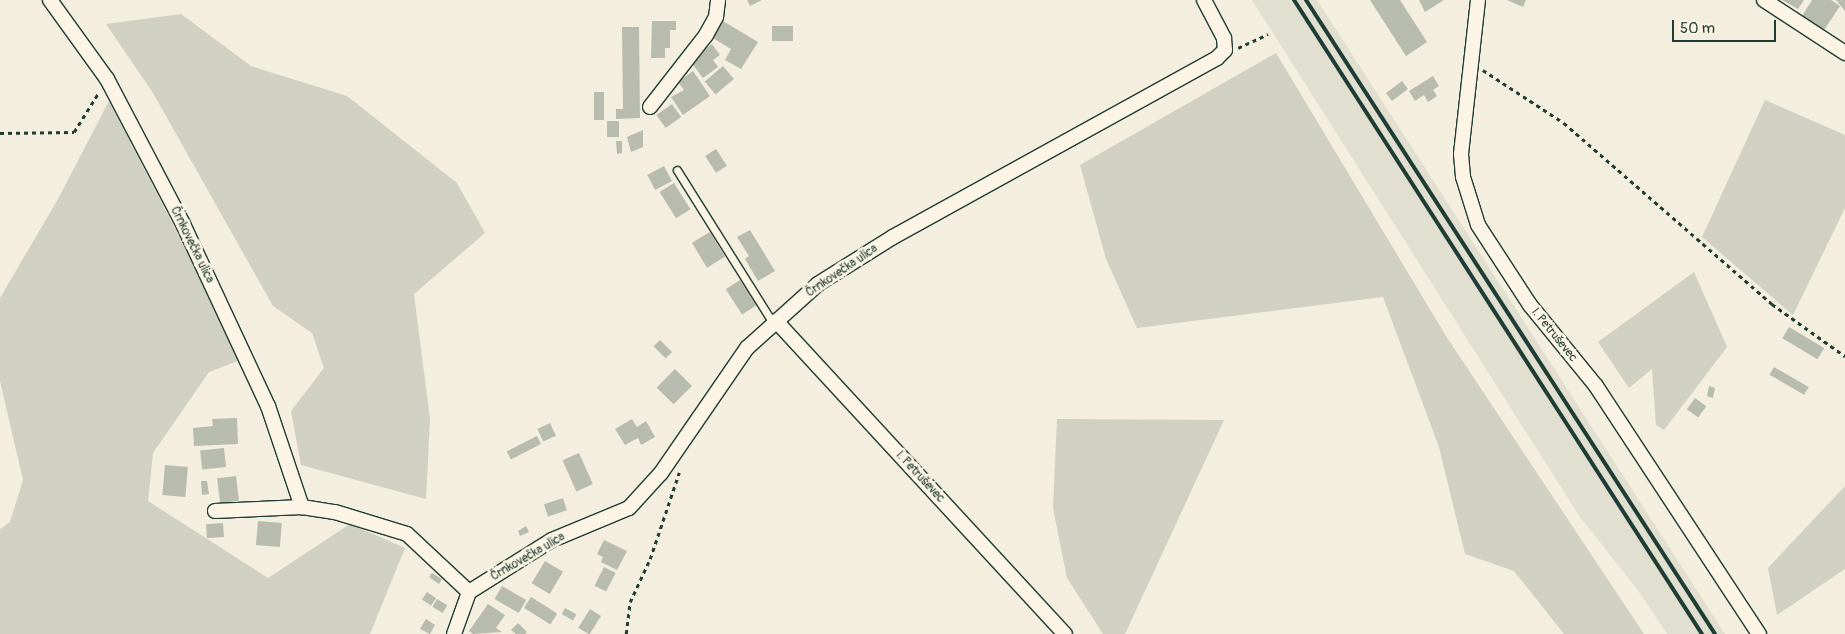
<!DOCTYPE html>
<meta charset="utf-8">
<style>
body{margin:0}
#map{position:relative;width:1845px;height:634px;overflow:hidden;background:#f3eede;font-family:Pangolin,sans-serif}
div>[style]{position:absolute}
.built>*{inset:0;background:#e1dfd0}
.green>*{inset:0;background:#d0d1c2}
.building>*{inset:0;background:#b8bcae;transform-origin:0 0}
.path>*{height:2.5px;margin-top:-1.25px;transform-origin:0;background:repeating-linear-gradient(90deg,#1f3d34 0 4px,transparent 0 8px)}
.roads{filter:drop-shadow(1px 0 #1f3d34) drop-shadow(-1px 0 #1f3d34) drop-shadow(0 1px #1f3d34) drop-shadow(0 -1px #1f3d34)}
.service>*{height:7px;margin:-3.5px;padding:0 3.5px;transform-origin:3.5px;border-radius:3.5px;background:#fcf5e5}
.minor>*{height:14px;margin:-7px;padding:0 7px;transform-origin:7px;border-radius:7px;background:#fcf5e5}
.rail>*{height:4px;margin:-2px;padding:0 2px;transform-origin:2px;border-radius:2px;background:#1f3d34}
span{translate:-50% -50%;white-space:nowrap;text-align:center;line-height:1.15;-webkit-text-stroke:5px #fcf5e5;paint-order:stroke}
.street-label{font-size:12px;color:#1f3d34}
.scale{position:absolute;left:1672px;top:20px;width:104px;height:22px;box-sizing:border-box;border:2px solid #1f3d34;border-top:0;padding-left:6px;font-size:15px;line-height:18px;white-space:nowrap;color:#1f3d34;-webkit-text-stroke:4px #fcf5e5;paint-order:stroke}
</style>
<div id="map">
<div class="built">
<i style="clip-path:polygon(1252px 0,1317px 0,1725px 634px,1667px 634px,1637px 589px,1580px 517px)"></i>
</div>
<div class="green">
<i style="clip-path:polygon(181px 14px,251px 66px,347px 96px,457px 183px,485px 233px,414px 294px,430px 419px,426px 499px,301px 465px,291px 411px,324px 368px,312px 333px,273px 306px,153px 93px,106px 24px)"></i>
<i style="clip-path:polygon(1276px 53px,1446px 336px,1644px 634px,1564px 634px,1514px 571px,1465px 554px,1439px 447px,1383px 297px,1137px 328px,1106px 259px,1080px 165px)"></i>
<i style="clip-path:polygon(1765px 100px,1845px 135px,1845px 208px,1793px 315px,1702px 237px)"></i>
<i style="clip-path:polygon(109px 101px,243px 359px,209px 372px,153px 453px,148px 501px,268px 578px,350px 524px,405px 548px,370px 634px,0 634px,0 529px,10px 522px,23px 480px,0 381px,0 298px,58px 199px)"></i>
<i style="clip-path:polygon(1694px 272px,1727px 347px,1664px 430px,1656px 425px,1652px 369px,1629px 388px,1598px 342px)"></i>
<i style="clip-path:polygon(1057px 419px,1224px 420px,1125px 634px,1103px 634px,1067px 578px,1053px 508px)"></i>
<i style="clip-path:polygon(1845px 486px,1845px 569px,1777px 615px,1768px 568px)"></i>
</div>
<div class="building">
<i style="clip-path:polygon(747px 0,762px 0,750px 6px)"></i>
<i style="clip-path:polygon(1370px 0,1400px 0,1427px 42px,1406px 56px)"></i>
<i style="clip-path:polygon(1419px 0,1444px 0,1425px 12px)"></i>
<i style="clip-path:polygon(1507px 0,1526px 0,1523px 7px)"></i>
<i style="clip-path:polygon(1782px 0,1804px 0,1798px 9px)"></i>
<i style="clip-path:polygon(1812px 0,1831px 0,1840px 6px,1824px 30px,1802px 16px)"></i>
<i style="clip-path:polygon(1836px 0,1845px 0,1845px 11px)"></i>
<i style="clip-path:polygon(718px 18px,758px 42px,741px 69px,725px 60px,731px 49px,708px 35px)"></i>
<i style="clip-path:polygon(652px 21px,676px 21px,676px 30px,670px 30px,670px 48px,665px 48px,665px 58px,651px 58px)"></i>
<i style="left:793px;top:26px;width:15px;height:21px;rotate:90deg"></i>
<i style="clip-path:polygon(622px 27px,639px 27px,640px 118px,616px 119px,616px 109px,623px 109px)"></i>
<i style="clip-path:polygon(712px 44px,720px 55px,713px 60px,718px 67px,703px 78px,690px 61px)"></i>
<i style="left:723px;top:66px;width:17px;height:24px;rotate:50deg"></i>
<i style="clip-path:polygon(693px 71px,710px 96px,683px 115px,671px 97px,684px 90px,678px 82px)"></i>
<i style="clip-path:polygon(1433px 76px,1439px 86px,1433px 90px,1437px 96px,1428px 102px,1424px 95px,1415px 101px,1409px 91px)"></i>
<i style="left:1402px;top:81px;width:10px;height:20px;rotate:53deg"></i>
<i style="left:594px;top:92px;width:10px;height:28px"></i>
<i style="left:672px;top:104px;width:16px;height:19px;rotate:55deg"></i>
<i style="left:619px;top:121px;width:16px;height:12px;rotate:90deg"></i>
<i style="clip-path:polygon(643px 130px,643px 147px,631px 152px,627px 137px)"></i>
<i style="clip-path:polygon(616px 141px,622px 141px,622px 153px,617px 154px)"></i>
<i style="left:716px;top:149px;width:20px;height:13px;rotate:57deg"></i>
<i style="left:664px;top:166px;width:17px;height:19px;rotate:62deg"></i>
<i style="left:674px;top:183px;width:31px;height:17px;rotate:58deg"></i>
<i style="clip-path:polygon(750px 230px,775px 271px,758px 281px,745px 259px,749px 256px,737px 237px)"></i>
<i style="left:710px;top:232px;width:29px;height:21px;rotate:59deg"></i>
<i style="left:740px;top:280px;width:30px;height:17px;rotate:57deg"></i>
<i style="left:1789px;top:327px;width:41px;height:13px;rotate:31deg"></i>
<i style="left:660px;top:340px;width:17px;height:9px;rotate:45deg"></i>
<i style="left:1774px;top:367px;width:40px;height:9px;rotate:30deg"></i>
<i style="left:675px;top:369px;width:24px;height:26px;rotate:45deg"></i>
<i style="clip-path:polygon(1709px 386px,1715px 388px,1713px 398px,1707px 396px)"></i>
<i style="left:1695px;top:398px;width:14px;height:14px;rotate:36deg"></i>
<i style="clip-path:polygon(237px 418px,238px 444px,194px 446px,193px 428px,213px 426px,212px 419px)"></i>
<i style="clip-path:polygon(632px 419px,637px 427px,646px 421px,655px 437px,641px 445px,638px 438px,625px 445px,615px 429px)"></i>
<i style="left:550px;top:423px;width:14px;height:14px;rotate:65deg"></i>
<i style="left:537px;top:436px;width:9px;height:34px;rotate:63deg"></i>
<i style="left:224px;top:448px;width:19px;height:24px;rotate:84deg"></i>
<i style="left:579px;top:453px;width:34px;height:18px;rotate:66deg"></i>
<i style="left:165px;top:465px;width:23px;height:30px;rotate:5deg"></i>
<i style="left:236px;top:476px;width:25px;height:19px;rotate:83deg"></i>
<i style="clip-path:polygon(201px 481px,207px 481px,209px 494px,202px 495px)"></i>
<i style="left:563px;top:498px;width:13px;height:20px;rotate:72deg"></i>
<i style="left:258px;top:521px;width:24px;height:24px;rotate:5deg"></i>
<i style="left:223px;top:523px;width:14px;height:17px;rotate:86deg"></i>
<i style="clip-path:polygon(526px 526px,529px 532px,520px 536px,518px 531px)"></i>
<i style="clip-path:polygon(604px 540px,627px 551px,617px 570px,601px 562px,603px 557px,597px 554px)"></i>
<i style="left:545px;top:561px;width:21px;height:26px;rotate:31deg"></i>
<i style="left:604px;top:567px;width:13px;height:21px;rotate:27deg"></i>
<i style="clip-path:polygon(432px 573px,442px 579px,439px 584px,429px 577px)"></i>
<i style="left:502px;top:586px;width:28px;height:15px;rotate:30deg"></i>
<i style="left:427px;top:592px;width:11px;height:9px;rotate:34deg"></i>
<i style="left:531px;top:597px;width:31px;height:13px;rotate:32deg"></i>
<i style="left:437px;top:599px;width:12px;height:9px;rotate:31deg"></i>
<i style="clip-path:polygon(488px 604px,505px 615px,496px 628px,502px 632px,473px 634px,469px 631px)"></i>
<i style="left:565px;top:608px;width:13px;height:7px;rotate:29deg"></i>
<i style="left:590px;top:609px;width:13px;height:22px;rotate:32deg"></i>
<i style="clip-path:polygon(426px 619px,435px 625px,430px 634px,420px 629px)"></i>
<i style="clip-path:polygon(518px 623px,527px 632px,525px 634px,516px 634px,511px 630px)"></i>
</div>
<div class="path">
<i style="left:1238px;top:48px;width:33px;rotate:-25deg"></i>
<i style="left:1483px;top:70px;width:97px;rotate:33.2deg"></i>
<i style="left:1564px;top:123px;width:276px;rotate:41deg"></i>
<i style="left:1772px;top:304px;width:90px;rotate:35.5deg"></i>
<i style="left:0;top:133px;width:74px;rotate:-0.8deg"></i>
<i style="left:74px;top:132px;width:47px;rotate:-58deg"></i>
<i style="left:626px;top:634px;width:32px;rotate:-83deg"></i>
<i style="left:630px;top:602px;width:47px;rotate:-65.1deg"></i>
<i style="left:650px;top:559px;width:91px;rotate:-71.4deg"></i>
</div>
<div class="roads">
<div class="service">
<i style="left:677px;top:170px;width:181px;rotate:57.9deg"></i>
</div>
<div class="minor">
<i style="left:50px;top:0;width:97px;rotate:54.2deg"></i>
<i style="left:107px;top:79px;width:164px;rotate:62.3deg"></i>
<i style="left:183px;top:224px;width:201px;rotate:65deg"></i>
<i style="left:268px;top:406px;width:107px;rotate:71.4deg"></i>
<i style="left:302px;top:507px;width:33px;rotate:9deg"></i>
<i style="left:335px;top:512px;width:75px;rotate:17deg"></i>
<i style="left:407px;top:534px;width:85px;rotate:43.1deg"></i>
<i style="left:1478px;top:0;width:155px;rotate:96.3deg"></i>
<i style="left:1461px;top:154px;width:23px;rotate:85deg"></i>
<i style="left:1463px;top:177px;width:50px;rotate:72.6deg"></i>
<i style="left:1478px;top:225px;width:95px;rotate:57deg"></i>
<i style="left:1530px;top:305px;width:104px;rotate:50.8deg"></i>
<i style="left:1596px;top:386px;width:297px;rotate:56.7deg"></i>
<i style="left:1764px;top:0;width:97px;rotate:33.2deg"></i>
<i style="left:650px;top:107px;width:91px;rotate:-52.1deg"></i>
<i style="left:706px;top:35px;width:21px;rotate:-61deg"></i>
<i style="left:716px;top:17px;width:17px;rotate:-83deg"></i>
<i style="left:776px;top:321px;width:426px;rotate:47.3deg"></i>
<i style="left:215px;top:511px;width:87px;rotate:-2.6deg"></i>
<i style="left:454px;top:634px;width:45px;rotate:-70.3deg"></i>
<i style="left:469px;top:592px;width:98px;rotate:-32.1deg"></i>
<i style="left:552px;top:540px;width:83px;rotate:-22.6deg"></i>
<i style="left:629px;top:508px;width:47px;rotate:-47.6deg"></i>
<i style="left:661px;top:473px;width:152px;rotate:-55.5deg"></i>
<i style="left:747px;top:348px;width:96px;rotate:-42deg"></i>
<i style="left:818px;top:284px;width:89px;rotate:-32.1deg"></i>
<i style="left:893px;top:237px;width:370px;rotate:-28.9deg"></i>
<i style="left:1217px;top:58px;width:11px;rotate:-45deg"></i>
<i style="left:1225px;top:50px;width:12px;rotate:-95deg"></i>
<i style="left:1224px;top:38px;width:43px;rotate:-117.8deg"></i>
</div>
</div>
<div class="rail">
<i style="left:1294px;top:0;width:754px;rotate:57.24deg"></i>
<i style="left:1306px;top:0;width:754px;rotate:57.17deg"></i>
</div>
<div class="street-label">
<span style="left:192px;top:245px;rotate:64deg">Črnkovečka ulica</span>
<span style="left:842px;top:271px;rotate:-34deg">Črnkovečka ulica</span>
<span style="left:1554px;top:335px;rotate:51deg">I. Petruševec</span>
<span style="left:920px;top:477px;rotate:47deg">I. Petruševec</span>
<span style="left:528px;top:557px;rotate:-30deg">Črnkovečka ulica</span>
</div>
<div class="scale">50 m</div>
</div>
